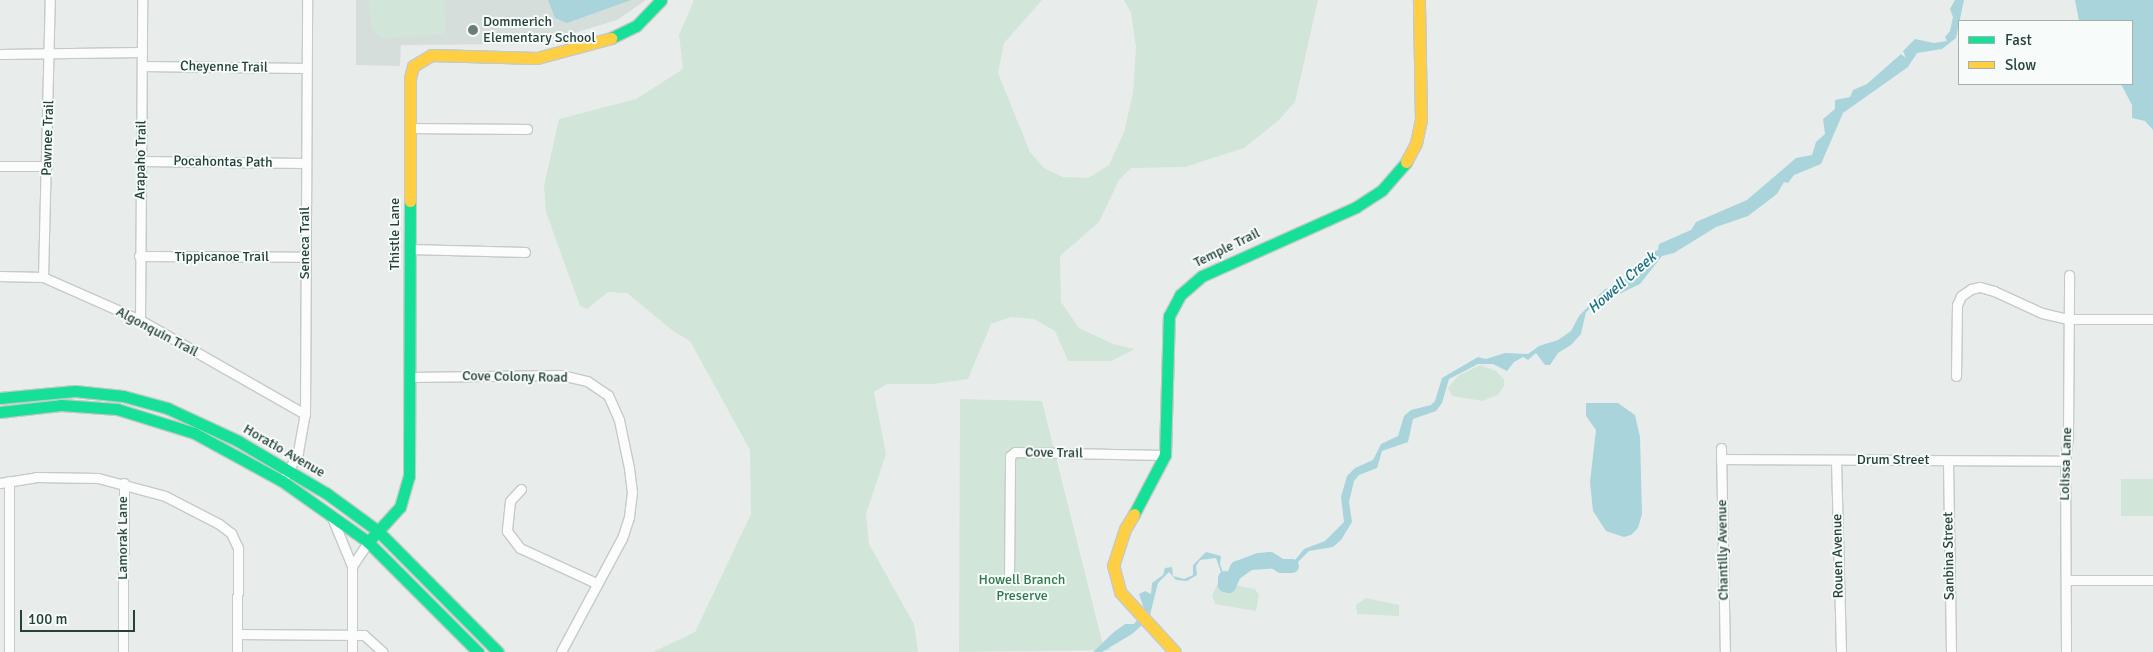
<!DOCTYPE html>
<style>
body{margin:0}
#map{position:relative;width:2153px;height:652px;overflow:hidden;background:#e8edeb;font-family:Signika,sans-serif}
div>[style]{position:absolute}
.built>*{inset:0;background:#d6dedb}
.green>*{inset:0;background:#d1e6d8;transform-origin:0 0}
.water>*{inset:0;background:#a9d4db}
.stream>*{height:2.5px;margin:-1.25px;padding:0 1.25px;transform-origin:1.25px;border-radius:1.25px;background:#a9d4db}
.river>*{height:14px;margin:-7px;padding:0 7px;transform-origin:7px;border-radius:7px;background:#a9d4db}
.roads{filter:drop-shadow(1px 0 #c5cac8) drop-shadow(-1px 0 #c5cac8) drop-shadow(0 1px #c5cac8) drop-shadow(0 -1px #c5cac8)}
.street>*{height:9px;margin:-4.5px;padding:0 4.5px;transform-origin:4.5px;border-radius:4.5px;background:#fcfcfc}
.fast>*{height:11px;margin:-5.5px;padding:0 5.5px;transform-origin:5.5px;border-radius:5.5px;background:#16e098}
.slow>*{height:11px;margin:-5.5px;padding:0 5.5px;transform-origin:5.5px;border-radius:5.5px;background:#ffcf43}
.dots>*{width:14px;height:14px;translate:-50% -50%;box-sizing:border-box;border:2px solid #f7fbf9;border-radius:50%}
span{translate:-50% -50%;white-space:nowrap;text-align:center;line-height:1.15;-webkit-text-stroke:4px #f7fbf9;paint-order:stroke}
.poi-label{font-size:14px;color:#24423a}
.left{translate:0 -50%;text-align:left}
.street-label{font-size:14px;color:#24423a}
.park-label{font-size:14px;color:#2d7a4b}
.water-label{font-size:15px;color:#1c6f80;font-style:italic}
.legend{position:absolute;left:1958px;top:20px;width:175px;height:65px;box-sizing:border-box;background:#f7fbf9;border:1px solid #a3b1ad;margin:0;padding:6px 9px;list-style:none;font-size:15px;color:#24423a}
.legend li{display:flex;align-items:center;gap:10px;height:25px}
.legend b{width:25px;border:1px solid #a3b1ad}
.scale{position:absolute;left:20px;top:610px;width:115px;height:22px;box-sizing:border-box;border:2px solid #24423a;border-top:0;padding-left:6px;font-size:15px;line-height:18px;white-space:nowrap;color:#24423a;-webkit-text-stroke:4px #f7fbf9;paint-order:stroke}
</style>
<div id="map">
<div class="built">
<i style="clip-path:polygon(356px 0,646px 0,617px 20px,548px 41px,524px 44px,401px 45px,400px 66px,356px 65px)"></i>
</div>
<div class="green">
<i style="clip-path:polygon(369px 0,444px 0,445px 34px,383px 38px,375px 33px,371px 25px)"></i>
<i style="clip-path:polygon(694px 0,1042px 0,1004px 43px,998px 73px,1030px 152px,1044px 168px,1063px 177px,1088px 178px,1109px 165px,1124px 132px,1133px 93px,1136px 47px,1131px 13px,1124px 0,1318px 0,1295px 102px,1278px 121px,1244px 148px,1185px 167px,1131px 168px,1119px 180px,1099px 222px,1060px 256px,1061px 302px,1079px 328px,1113px 344px,1135px 349px,1111px 361px,1068px 361px,1055px 331px,1034px 319px,1011px 317px,991px 324px,968px 379px,933px 384px,887px 384px,874px 392px,886px 454px,866px 514px,869px 544px,914px 624px,918px 652px,653px 652px,695px 632px,751px 514px,750px 450px,690px 341px,673px 331px,627px 293px,608px 292px,587px 309px,580px 306px,546px 212px,544px 186px,559px 119px,636px 99px,683px 69px,679px 35px)"></i>
<i style="clip-path:polygon(1480px 365px,1496px 371px,1504px 379px,1504px 386px,1499px 394px,1483px 401px,1452px 396px,1448px 388px,1458px 376px)"></i>
<i style="clip-path:polygon(960px 399px,1042px 401px,1102px 641px,1111px 650px,959px 652px)"></i>
<i style="left:2121px;top:479px;width:32px;height:37px"></i>
<i style="clip-path:polygon(1218px 583px,1221px 589px,1229px 591px,1234px 585px,1255px 589px,1259px 595px,1256px 611px,1215px 604px,1212px 595px)"></i>
<i style="clip-path:polygon(1366px 598px,1399px 605px,1399px 616px,1357px 614px,1356px 605px)"></i>
</div>
<div class="water">
<i style="clip-path:polygon(548px 0,631px 0,567px 23px,555px 18px)"></i>
<i style="clip-path:polygon(1955px 0,1964px 0,1956px 38px,1942px 49px,1917px 53px,1908px 67px,1843px 113px,1821px 164px,1794px 175px,1788px 183px,1784px 182px,1777px 194px,1748px 216px,1716px 227px,1674px 253px,1662px 256px,1640px 284px,1594px 306px,1586px 312px,1581px 334px,1571px 345px,1558px 353px,1550px 365px,1545px 365px,1536px 353px,1528px 360px,1523px 357px,1514px 362px,1507px 371px,1493px 364px,1478px 364px,1449px 379px,1442px 403px,1436px 411px,1413px 419px,1408px 442px,1382px 451px,1377px 468px,1359px 475px,1354px 481px,1349px 502px,1352px 522px,1341px 540px,1333px 547px,1309px 551px,1292px 568px,1276px 566px,1277px 562px,1291px 565px,1304px 549px,1325px 541px,1344px 522px,1341px 497px,1347px 476px,1355px 468px,1373px 460px,1381px 444px,1398px 436px,1404px 416px,1411px 410px,1431px 405px,1435px 401px,1442px 378px,1478px 357px,1486px 359px,1505px 353px,1528px 354px,1539px 346px,1558px 340px,1571px 331px,1579px 316px,1605px 289px,1613px 287px,1647px 264px,1649px 253px,1658px 250px,1659px 244px,1691px 230px,1696px 222px,1747px 200px,1796px 158px,1812px 155px,1816px 142px,1825px 134px,1823px 119px,1835px 109px,1835px 100px,1850px 97px,1853px 90px,1867px 84px,1901px 54px,1906px 58px,1903px 51px,1915px 39px,1934px 43px,1947px 41px,1945px 37px,1950px 31px,1953px 17px,1950px 9px)"></i>
<i style="clip-path:polygon(2075px 0,2153px 0,2153px 130px,2145px 121px,2132px 118px,2132px 105px,2121px 84px,2132px 84px,2132px 21px,2079px 21px)"></i>
<i style="clip-path:polygon(1586px 403px,1618px 403px,1635px 415px,1640px 437px,1642px 514px,1638px 528px,1631px 535px,1624px 537px,1606px 531px,1593px 511px,1590px 482px,1596px 430px,1586px 416px)"></i>
<i style="clip-path:polygon(1206px 552px,1221px 556px,1220px 564px,1227px 584px,1230px 579px,1234px 583px,1229px 591px,1223px 592px,1219px 586px,1223px 578px,1216px 558px,1200px 560px,1196px 566px,1197px 575px,1187px 581px,1176px 580px,1169px 572px,1158px 583px,1149px 619px,1132px 634px,1102px 652px,1093px 652px,1114px 632px,1125px 624px,1134px 624px,1140px 617px,1144px 609px,1139px 594px,1145px 591px,1151px 594px,1152px 583px,1163px 575px,1165px 568px,1172px 567px,1173px 576px,1184px 579px,1193px 575px,1193px 565px)"></i>
</div>
<div class="stream">
<i style="left:1231px;top:582px;width:24px;rotate:-35deg"></i>
<i style="left:1251px;top:568px;width:28px;rotate:-4deg"></i>
</div>
<div class="river">
<i style="left:1225px;top:578px;width:7px;rotate:90deg"></i>
<i style="left:1225px;top:585px;width:4px;rotate:14deg"></i>
<i style="left:1229px;top:586px;width:20px;rotate:-66deg"></i>
<i style="left:1237px;top:568px;width:23px;rotate:-20deg"></i>
<i style="left:1259px;top:560px;width:11px;rotate:-5deg"></i>
<i style="left:1270px;top:559px;width:13px;rotate:32deg"></i>
<i style="left:1281px;top:566px;width:11px"></i>
</div>
<div class="roads">
<div class="street">
<i style="left:0;top:54px;width:142px;rotate:-0.8deg"></i>
<i style="left:142px;top:66px;width:164px;rotate:0.7deg"></i>
<i style="left:411px;top:128px;width:116px;rotate:0.5deg"></i>
<i style="left:141px;top:161px;width:164px;rotate:0.7deg"></i>
<i style="left:0;top:166px;width:47px"></i>
<i style="left:410px;top:249px;width:115px;rotate:1.5deg"></i>
<i style="left:139px;top:256px;width:166px;rotate:0.3deg"></i>
<i style="left:0;top:276px;width:43px;rotate:1.3deg"></i>
<i style="left:43px;top:277px;width:106px;rotate:23.9deg"></i>
<i style="left:140px;top:320px;width:190px;rotate:29.7deg"></i>
<i style="left:43px;top:277px;width:277px;rotate:-88.6deg"></i>
<i style="left:140px;top:320px;width:320px;rotate:-89.6deg"></i>
<i style="left:1956px;top:376px;width:71px;rotate:-89.2deg"></i>
<i style="left:1957px;top:305px;width:10px;rotate:-66deg"></i>
<i style="left:1961px;top:296px;width:12px;rotate:-35deg"></i>
<i style="left:1971px;top:289px;width:9px;rotate:-13deg"></i>
<i style="left:1980px;top:287px;width:15px;rotate:16deg"></i>
<i style="left:1994px;top:291px;width:53px;rotate:24.6deg"></i>
<i style="left:2042px;top:313px;width:28px;rotate:13deg"></i>
<i style="left:2069px;top:319px;width:84px"></i>
<i style="left:410px;top:377px;width:151px;rotate:-0.8deg"></i>
<i style="left:561px;top:375px;width:27px;rotate:13deg"></i>
<i style="left:587px;top:381px;width:25px;rotate:34deg"></i>
<i style="left:608px;top:395px;width:27px;rotate:66deg"></i>
<i style="left:619px;top:420px;width:49px;rotate:78.2deg"></i>
<i style="left:629px;top:468px;width:24px;rotate:83deg"></i>
<i style="left:632px;top:492px;width:25px;rotate:97deg"></i>
<i style="left:629px;top:517px;width:22px;rotate:108deg"></i>
<i style="left:622px;top:538px;width:129px;rotate:118.2deg"></i>
<i style="left:1721px;top:448px;width:204px;rotate:88.9deg"></i>
<i style="left:1721px;top:459px;width:344px;rotate:0.3deg"></i>
<i style="left:1836px;top:460px;width:192px;rotate:88.5deg"></i>
<i style="left:1948px;top:461px;width:191px;rotate:89.1deg"></i>
<i style="left:286px;top:475px;width:26px;rotate:-62deg"></i>
<i style="left:298px;top:452px;width:39px;rotate:-80deg"></i>
<i style="left:305px;top:414px;width:414px;rotate:-89.7deg"></i>
<i style="left:0;top:483px;width:36px;rotate:-9deg"></i>
<i style="left:36px;top:477px;width:62px;rotate:0.9deg"></i>
<i style="left:98px;top:478px;width:69px;rotate:15deg"></i>
<i style="left:165px;top:496px;width:61px;rotate:27.4deg"></i>
<i style="left:219px;top:524px;width:15px;rotate:37deg"></i>
<i style="left:231px;top:533px;width:17px;rotate:65deg"></i>
<i style="left:238px;top:548px;width:104px;rotate:90.6deg"></i>
<i style="left:521px;top:489px;width:16px;rotate:133deg"></i>
<i style="left:510px;top:501px;width:30px;rotate:96deg"></i>
<i style="left:507px;top:531px;width:21px;rotate:53deg"></i>
<i style="left:520px;top:548px;width:84px;rotate:24.7deg"></i>
<i style="left:333px;top:520px;width:50px;rotate:67.6deg"></i>
<i style="left:1009px;top:580px;width:124px;rotate:-89.5deg"></i>
<i style="left:1010px;top:456px;width:6px;rotate:-39deg"></i>
<i style="left:1015px;top:452px;width:150px;rotate:1.1deg"></i>
<i style="left:2066px;top:580px;width:87px"></i>
<i style="left:237px;top:634px;width:127px;rotate:0.5deg"></i>
<i style="left:364px;top:635px;width:25px;rotate:42deg"></i>
<i style="left:9px;top:652px;width:171px;rotate:-90deg"></i>
<i style="left:123px;top:652px;width:169px;rotate:-89.7deg"></i>
<i style="left:352px;top:652px;width:86px;rotate:-90deg"></i>
<i style="left:352px;top:566px;width:29px;rotate:-56deg"></i>
<i style="left:2066px;top:652px;width:191px;rotate:-90.3deg"></i>
<i style="left:2065px;top:461px;width:26px;rotate:-83deg"></i>
<i style="left:2068px;top:435px;width:160px;rotate:-89.6deg"></i>
</div>
<div class="fast">
<i style="left:611px;top:38px;width:28px;rotate:-26deg"></i>
<i style="left:636px;top:26px;width:36px;rotate:-46deg"></i>
<i style="left:0;top:398px;width:75px;rotate:-5.3deg"></i>
<i style="left:75px;top:391px;width:48px;rotate:5.9deg"></i>
<i style="left:123px;top:396px;width:46px;rotate:15.3deg"></i>
<i style="left:167px;top:408px;width:78px;rotate:24.9deg"></i>
<i style="left:238px;top:441px;width:102px;rotate:30.6deg"></i>
<i style="left:326px;top:493px;width:64px;rotate:36.2deg"></i>
<i style="left:378px;top:531px;width:170px;rotate:45.2deg"></i>
<i style="left:0;top:412px;width:61px;rotate:-6.5deg"></i>
<i style="left:61px;top:405px;width:56px;rotate:4.1deg"></i>
<i style="left:117px;top:409px;width:81px;rotate:17.3deg"></i>
<i style="left:194px;top:433px;width:100px;rotate:28.6deg"></i>
<i style="left:282px;top:481px;width:105px;rotate:35.3deg"></i>
<i style="left:368px;top:542px;width:156px;rotate:45deg"></i>
<i style="left:1134px;top:514px;width:67px;rotate:-62.3deg"></i>
<i style="left:1165px;top:455px;width:139px;rotate:-88.4deg"></i>
<i style="left:1169px;top:316px;width:24px;rotate:-62deg"></i>
<i style="left:1180px;top:295px;width:29px;rotate:-41deg"></i>
<i style="left:1202px;top:276px;width:169px;rotate:-24.1deg"></i>
<i style="left:1356px;top:207px;width:31px;rotate:-33deg"></i>
<i style="left:1382px;top:190px;width:37px;rotate:-49deg"></i>
<i style="left:368px;top:542px;width:47px;rotate:-47.6deg"></i>
<i style="left:400px;top:507px;width:32px;rotate:-74deg"></i>
<i style="left:409px;top:476px;width:275px;rotate:-89.8deg"></i>
</div>
<div class="slow">
<i style="left:1406px;top:162px;width:21px;rotate:-62deg"></i>
<i style="left:1416px;top:143px;width:24px;rotate:-78deg"></i>
<i style="left:1421px;top:120px;width:120px;rotate:-91deg"></i>
<i style="left:410px;top:201px;width:123px;rotate:-90deg"></i>
<i style="left:410px;top:78px;width:12px;rotate:-76deg"></i>
<i style="left:413px;top:66px;width:21px;rotate:-31deg"></i>
<i style="left:431px;top:55px;width:106px;rotate:1.6deg"></i>
<i style="left:537px;top:58px;width:77px;rotate:-15.1deg"></i>
<i style="left:1134px;top:514px;width:17px;rotate:121deg"></i>
<i style="left:1125px;top:529px;width:38px;rotate:108deg"></i>
<i style="left:1113px;top:565px;width:28px;rotate:75deg"></i>
<i style="left:1120px;top:592px;width:81px;rotate:47.5deg"></i>
</div>
</div>
<div class="dots">
<i style="left:473px;top:30px;background:#697e78"></i>
</div>
<div class="poi-label">
<span class="left" style="left:483px;top:30px">Dommerich<br>Elementary School</span>
</div>
<div class="street-label">
<span style="left:224px;top:67px;rotate:1deg">Cheyenne Trail</span>
<span style="left:48px;top:138px;rotate:-88deg">Pawnee Trail</span>
<span style="left:141px;top:160px;rotate:-89deg">Arapaho Trail</span>
<span style="left:223px;top:162px;rotate:1deg">Pocahontas Path</span>
<span style="left:395px;top:234px;rotate:-90deg">Thistle Lane</span>
<span style="left:305px;top:243px;rotate:-90deg">Seneca Trail</span>
<span style="left:1227px;top:248px;rotate:-26deg">Temple Trail</span>
<span style="left:222px;top:257px">Tippicanoe Trail</span>
<span style="left:157px;top:332px;rotate:28deg">Algonquin Trail</span>
<span style="left:515px;top:377px;rotate:1deg">Cove Colony Road</span>
<span style="left:284px;top:451px;rotate:30deg">Horatio Avenue</span>
<span style="left:1054px;top:453px;rotate:1deg">Cove Trail</span>
<span style="left:1893px;top:460px">Drum Street</span>
<span style="left:2066px;top:464px;rotate:-88deg">Lolissa Lane</span>
<span style="left:123px;top:538px;rotate:-90deg">Lamorak Lane</span>
<span style="left:1723px;top:550px;rotate:-91deg">Chantilly Avenue</span>
<span style="left:1838px;top:556px;rotate:-91deg">Rouen Avenue</span>
<span style="left:1949px;top:556px;rotate:-91deg">Sanbina Street</span>
</div>
<div class="park-label">
<span style="left:1022px;top:588px">Howell Branch<br>Preserve</span>
</div>
<div class="water-label">
<span style="left:1622px;top:283px;rotate:-41deg">Howell Creek</span>
</div>
<ul class="legend">
<li><b style="height:6px;background:#16e098"></b>Fast</li>
<li><b style="height:6px;background:#ffcf43"></b>Slow</li>
</ul>
<div class="scale">100 m</div>
</div>
